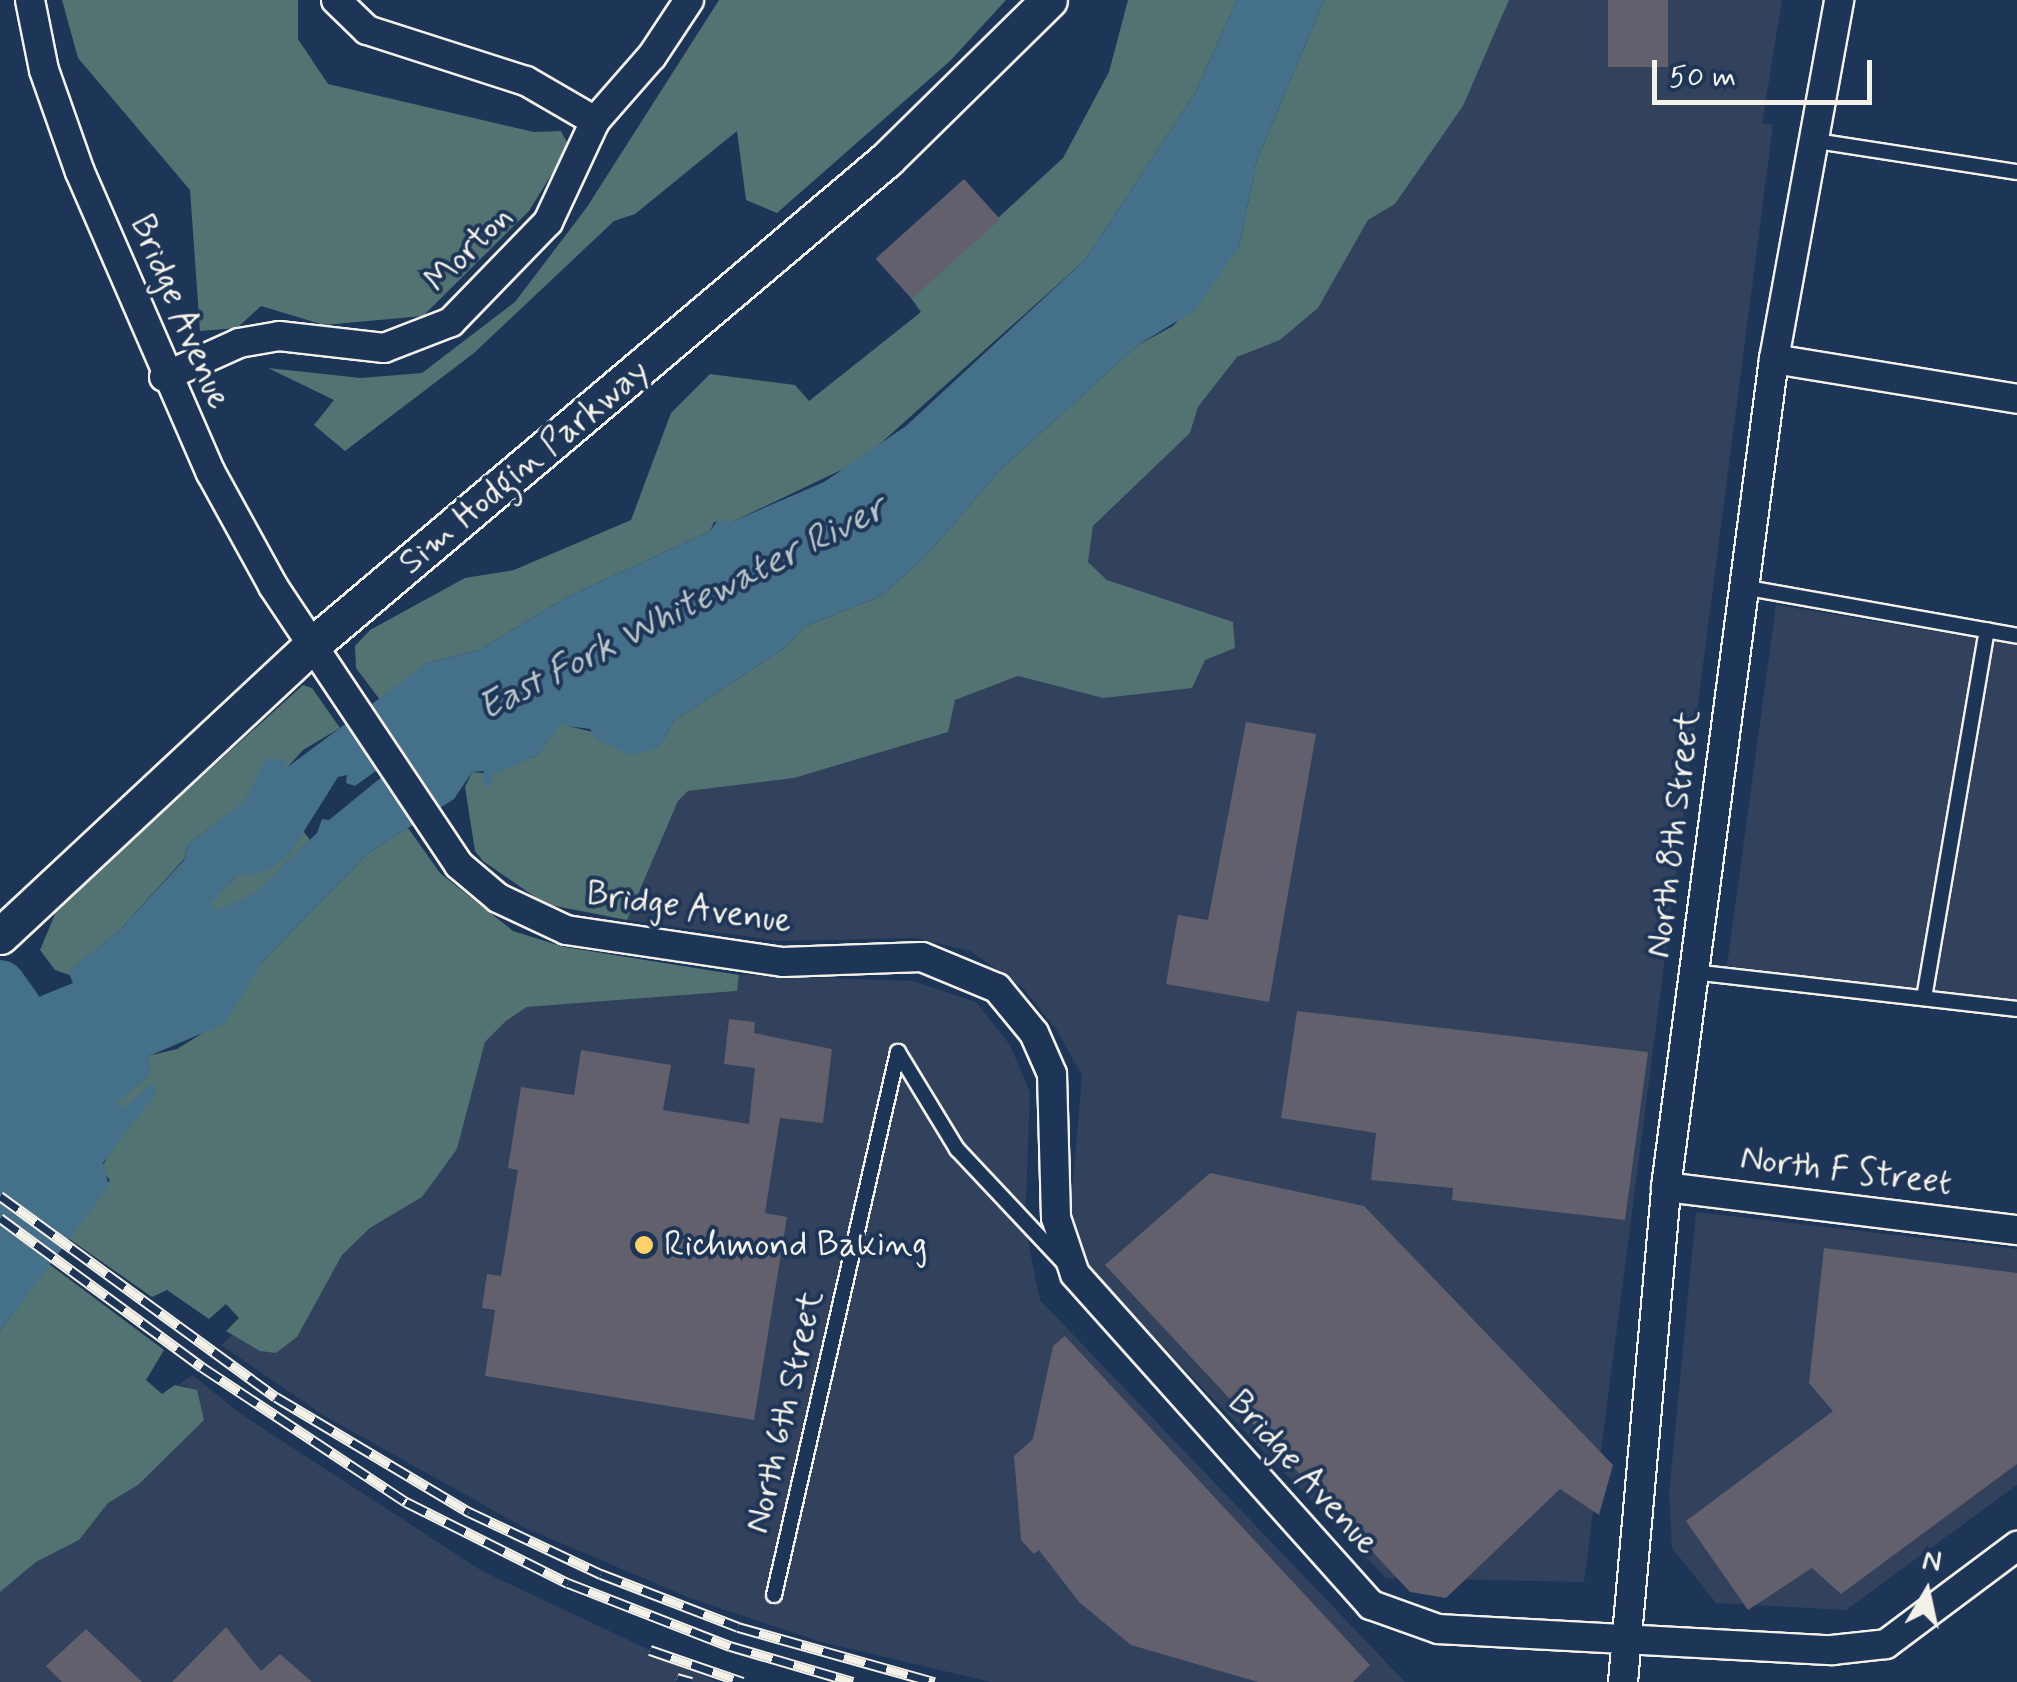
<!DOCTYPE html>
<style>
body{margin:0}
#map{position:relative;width:2017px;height:1682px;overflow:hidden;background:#1d3557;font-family:Mynerve,sans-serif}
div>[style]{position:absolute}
.built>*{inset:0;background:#32425d}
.green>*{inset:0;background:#527372}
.water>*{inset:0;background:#45708a}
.river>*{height:52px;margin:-26px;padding:0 26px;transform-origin:26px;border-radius:26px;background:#45708a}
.building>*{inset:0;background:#62606c;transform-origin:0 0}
.roads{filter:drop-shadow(2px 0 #f4f1e8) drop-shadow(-2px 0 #f4f1e8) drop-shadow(0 2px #f4f1e8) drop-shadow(0 -2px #f4f1e8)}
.service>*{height:14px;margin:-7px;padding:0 7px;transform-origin:7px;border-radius:7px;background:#1d3557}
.minor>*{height:28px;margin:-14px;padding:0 14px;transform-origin:14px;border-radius:14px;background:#1d3557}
.tertiary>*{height:35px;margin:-17.5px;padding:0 17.5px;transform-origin:17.5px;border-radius:17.5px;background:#1d3557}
.rail>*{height:11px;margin-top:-5.5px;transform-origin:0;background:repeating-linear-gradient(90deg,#1d3557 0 22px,#f4f1e8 0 44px);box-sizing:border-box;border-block:2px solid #f4f1e8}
.dots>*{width:28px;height:28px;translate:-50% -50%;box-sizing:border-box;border:5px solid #1d3557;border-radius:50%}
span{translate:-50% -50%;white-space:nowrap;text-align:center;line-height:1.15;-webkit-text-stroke:8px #1d3557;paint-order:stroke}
.street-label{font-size:35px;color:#f4f1e8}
.poi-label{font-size:35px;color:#f4f1e8}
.left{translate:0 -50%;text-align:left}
.water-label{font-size:38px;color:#b7c4c7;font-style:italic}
.north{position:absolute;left:1877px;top:1542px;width:100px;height:100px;-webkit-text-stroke:8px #1d3557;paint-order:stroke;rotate:9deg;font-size:28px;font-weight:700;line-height:40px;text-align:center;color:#f4f1e8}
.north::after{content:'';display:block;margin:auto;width:35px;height:45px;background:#f4f1e8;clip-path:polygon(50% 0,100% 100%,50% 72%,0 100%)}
.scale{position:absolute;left:1652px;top:60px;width:220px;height:45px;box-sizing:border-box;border:5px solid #f4f1e8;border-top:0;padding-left:12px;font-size:30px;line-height:35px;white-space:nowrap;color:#f4f1e8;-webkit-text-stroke:8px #1d3557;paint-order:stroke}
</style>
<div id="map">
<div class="built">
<i style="clip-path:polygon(1509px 0,1782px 0,1762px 123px,1773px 125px,1584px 1582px,1386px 1578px,1092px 1273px,1068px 1239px,1082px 1075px,1056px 1029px,1021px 986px,970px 951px,916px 938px,780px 941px,627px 920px,678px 801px,688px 791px,794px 778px,947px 732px,955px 700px,1018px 676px,1103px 698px,1235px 648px,1160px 599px,1107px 580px,1088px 562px,1093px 526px,1190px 433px,1198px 407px,1237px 357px,1280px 340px,1318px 308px,1368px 220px,1395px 204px,1463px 106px)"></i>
<i style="clip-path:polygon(1776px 605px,2017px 645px,2017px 1001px,1727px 966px)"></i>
<i style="clip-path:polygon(739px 975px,913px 981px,976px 1002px,1010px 1045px,1030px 1092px,1025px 1226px,1040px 1300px,1405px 1682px,991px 1682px,821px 1642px,690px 1598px,523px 1527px,323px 1415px,221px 1345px,232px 1335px,275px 1353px,296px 1337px,342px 1255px,370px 1228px,422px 1197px,457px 1149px,485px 1042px,506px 1021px,527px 1007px,737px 991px)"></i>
<i style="clip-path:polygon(1696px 1212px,2017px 1249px,2017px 1485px,1846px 1610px,1716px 1603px,1672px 1548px,1669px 1494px)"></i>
<i style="clip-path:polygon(192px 1375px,241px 1414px,482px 1571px,717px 1682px,0 1682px,0 1592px,36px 1562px,79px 1540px,108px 1502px,138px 1485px,188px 1386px,179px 1385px)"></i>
</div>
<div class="green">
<i style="clip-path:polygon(62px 0,298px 0,298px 39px,328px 84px,534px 132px,561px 131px,569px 146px,529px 211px,423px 316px,324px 325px,261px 306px,237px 328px,200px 331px,190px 190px,78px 58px)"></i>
<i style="clip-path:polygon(719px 0,1006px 0,950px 61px,777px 213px,746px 200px,737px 131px,635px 214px,614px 221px,474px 353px,345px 451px,314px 425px,334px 400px,268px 368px,361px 378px,422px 373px,515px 302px,587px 207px)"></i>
<i style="clip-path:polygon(1128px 0,1237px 0,1195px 93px,1085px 260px,862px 460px,734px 521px,714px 522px,710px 531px,565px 598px,479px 650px,427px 663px,380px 700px,356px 668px,355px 646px,370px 630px,465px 578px,514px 570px,631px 520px,671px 413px,710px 374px,795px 385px,809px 401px,921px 312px,911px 298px,1063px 158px,1109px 72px)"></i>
<i style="clip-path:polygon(1324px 0,1509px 0,1463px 106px,1395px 204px,1368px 220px,1318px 308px,1280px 340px,1237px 357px,1198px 407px,1190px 433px,1093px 526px,1088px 562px,1107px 580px,1233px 622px,1235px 648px,1205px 660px,1192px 688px,1103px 698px,1018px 676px,955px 700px,948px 732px,794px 778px,688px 791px,678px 801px,627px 920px,545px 904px,483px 861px,475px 851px,465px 787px,472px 772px,492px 774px,538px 755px,560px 724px,658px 748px,675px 720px,786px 647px,804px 627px,881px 596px,925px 557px,1001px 469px,1138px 345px,1173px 326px,1239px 247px,1257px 160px)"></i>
<i style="clip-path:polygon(303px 685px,312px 688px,340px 728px,303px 750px,285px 770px,285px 761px,266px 763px,244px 802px,187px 845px,185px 858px,118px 932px,69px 971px,73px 976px,55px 970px,40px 950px,58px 907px)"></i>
<i style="clip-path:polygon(408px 828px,440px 873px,513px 931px,564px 947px,739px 975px,737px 991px,527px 1007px,506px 1021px,485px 1042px,457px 1149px,422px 1197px,370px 1228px,342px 1255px,297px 1337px,276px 1353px,260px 1351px,226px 1331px,239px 1318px,226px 1304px,209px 1319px,167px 1290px,152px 1297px,68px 1238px,110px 1180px,101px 1169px,117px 1139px,156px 1092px,145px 1092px,126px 1108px,116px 1103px,150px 1074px,148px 1056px,177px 1049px,214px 1026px,263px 961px,367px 854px)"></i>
<i style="clip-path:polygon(303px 831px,310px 840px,255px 894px,217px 911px,209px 904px,237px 876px,280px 861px)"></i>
<i style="clip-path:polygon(49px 1264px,164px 1350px,146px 1380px,162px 1394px,175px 1385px,197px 1390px,204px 1420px,138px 1485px,108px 1503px,79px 1540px,36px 1562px,0 1592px,0 1331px)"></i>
</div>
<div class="water">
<i style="clip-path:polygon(evenodd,1237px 0,1324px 0,1257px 160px,1239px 247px,1195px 310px,1138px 345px,1001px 469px,925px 557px,881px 596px,804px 627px,786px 647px,675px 720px,658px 748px,631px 755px,596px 740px,590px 729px,560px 725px,538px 755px,493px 774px,490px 788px,482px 782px,484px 771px,472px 772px,454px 799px,367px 854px,263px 961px,224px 1024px,149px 1056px,150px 1074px,117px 1103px,126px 1107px,150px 1084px,157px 1091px,103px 1163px,109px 1186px,0 1331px,0 1030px,41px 996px,73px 983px,68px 971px,118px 932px,185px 859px,187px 845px,243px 802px,267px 758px,286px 761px,285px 769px,427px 663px,479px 650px,565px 598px,710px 531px,718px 520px,734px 521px,824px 482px,906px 426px,1085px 260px,1195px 93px,1237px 0,380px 768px,383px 776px,329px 820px,322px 819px,317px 833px,254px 894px,217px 910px,210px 904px,237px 876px,263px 873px,289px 855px,338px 777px,347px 775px,346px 783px,355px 786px,380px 768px)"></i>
</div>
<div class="river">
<i style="left:0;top:986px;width:83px;rotate:54.8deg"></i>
</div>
<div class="building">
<i style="left:1608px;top:0;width:60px;height:67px"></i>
<i style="left:964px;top:179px;width:54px;height:119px;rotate:48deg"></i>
<i style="clip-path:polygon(1246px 722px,1316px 734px,1269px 1002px,1166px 984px,1178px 915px,1208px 920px)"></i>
<i style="clip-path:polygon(1297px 1011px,1648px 1052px,1625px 1220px,1452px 1200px,1453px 1188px,1371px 1180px,1376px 1133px,1281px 1118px)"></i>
<i style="clip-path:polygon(729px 1019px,755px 1022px,754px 1033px,832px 1049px,823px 1123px,780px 1118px,765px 1213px,787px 1217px,754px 1420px,485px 1376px,495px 1310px,482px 1308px,487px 1274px,501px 1276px,518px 1170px,508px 1168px,521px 1087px,574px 1095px,581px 1050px,671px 1065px,663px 1110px,749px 1124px,755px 1068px,724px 1064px)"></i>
<i style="clip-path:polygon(1210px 1173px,1364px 1206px,1613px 1465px,1599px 1515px,1560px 1489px,1446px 1598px,1410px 1592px,1105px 1265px)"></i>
<i style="clip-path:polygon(1824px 1248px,2017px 1273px,2017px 1464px,1841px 1594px,1812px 1568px,1748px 1610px,1686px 1521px,1833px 1411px,1809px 1383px)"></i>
<i style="clip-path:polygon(1065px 1336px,1370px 1665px,1353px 1682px,1258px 1682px,1131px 1645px,1079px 1602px,1039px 1550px,1034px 1554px,1021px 1540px,1014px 1456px,1033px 1439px,1053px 1346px)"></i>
<i style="clip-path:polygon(226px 1627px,261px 1671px,280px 1654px,312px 1682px,172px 1682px)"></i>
<i style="clip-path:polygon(86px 1629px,142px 1682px,62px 1682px,46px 1666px)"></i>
</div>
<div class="roads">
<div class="service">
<i style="left:1816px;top:141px;width:203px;rotate:8.8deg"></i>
<i style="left:1743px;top:587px;width:278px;rotate:10.1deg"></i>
<i style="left:1693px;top:972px;width:326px;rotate:6.5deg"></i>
<i style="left:1924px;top:998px;width:373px;rotate:-80.3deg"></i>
<i style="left:898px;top:1052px;width:114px;rotate:58.7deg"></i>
<i style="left:957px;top:1149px;width:156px;rotate:46.8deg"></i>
<i style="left:774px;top:1595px;width:557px;rotate:-77.14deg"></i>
</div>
<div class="minor">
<i style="left:30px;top:0;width:71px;rotate:78.7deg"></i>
<i style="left:44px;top:70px;width:108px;rotate:70.6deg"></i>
<i style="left:80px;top:172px;width:328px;rotate:66.5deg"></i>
<i style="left:211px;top:473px;width:129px;rotate:61.2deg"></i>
<i style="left:273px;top:586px;width:335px;rotate:56.3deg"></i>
<i style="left:459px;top:865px;width:51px;rotate:40.2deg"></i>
<i style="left:498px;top:898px;width:75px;rotate:25.2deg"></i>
<i style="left:566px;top:930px;width:219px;rotate:8.4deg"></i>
<i style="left:783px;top:962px;width:139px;rotate:-2.1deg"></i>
<i style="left:922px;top:957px;width:81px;rotate:22.5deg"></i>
<i style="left:997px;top:988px;width:58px;rotate:50.6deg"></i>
<i style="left:1034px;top:1033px;width:45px;rotate:66.3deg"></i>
<i style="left:1052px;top:1074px;width:144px;rotate:88.4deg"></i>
<i style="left:1056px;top:1218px;width:59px;rotate:71.3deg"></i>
<i style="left:1075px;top:1274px;width:444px;rotate:48.2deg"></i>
<i style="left:1371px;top:1605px;width:71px;rotate:19.7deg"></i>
<i style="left:1438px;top:1629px;width:395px;rotate:3.1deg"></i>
<i style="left:1832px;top:1650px;width:54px;rotate:-6.3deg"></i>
<i style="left:1886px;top:1644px;width:164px;rotate:-36.8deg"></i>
<i style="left:336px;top:0;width:43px;rotate:44.1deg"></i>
<i style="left:367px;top:30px;width:167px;rotate:17.8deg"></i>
<i style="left:526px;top:81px;width:80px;rotate:30.1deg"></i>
<i style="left:1774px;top:359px;width:246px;rotate:9.3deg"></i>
<i style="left:164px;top:377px;width:82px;rotate:-24.4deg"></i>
<i style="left:239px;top:343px;width:41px;rotate:-9.9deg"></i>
<i style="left:279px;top:336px;width:106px;rotate:6.5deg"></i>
<i style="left:384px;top:348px;width:72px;rotate:-21.2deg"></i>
<i style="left:451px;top:322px;width:139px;rotate:-45.9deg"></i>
<i style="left:548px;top:222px;width:111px;rotate:-65deg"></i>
<i style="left:595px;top:121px;width:86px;rotate:-48.8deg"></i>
<i style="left:652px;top:56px;width:67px;rotate:-56.5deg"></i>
<i style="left:1666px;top:1187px;width:354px;rotate:7deg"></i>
<i style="left:1623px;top:1682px;width:497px;rotate:-85deg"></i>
<i style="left:1666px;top:1187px;width:835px;rotate:-82.57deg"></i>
<i style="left:1774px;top:359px;width:365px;rotate:-79.7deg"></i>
</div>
<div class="tertiary">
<i style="left:0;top:936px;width:425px;rotate:-43deg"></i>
<i style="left:311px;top:646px;width:754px;rotate:-40.21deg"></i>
<i style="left:887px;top:159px;width:227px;rotate:-44.5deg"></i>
</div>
</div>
<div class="rail">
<i style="left:0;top:1196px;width:341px;rotate:36.1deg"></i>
<i style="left:276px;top:1397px;width:225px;rotate:30.8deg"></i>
<i style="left:469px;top:1512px;width:146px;rotate:25.2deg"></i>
<i style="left:601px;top:1574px;width:147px;rotate:21.1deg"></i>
<i style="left:738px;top:1627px;width:204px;rotate:15.7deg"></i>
<i style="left:0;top:1218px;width:251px;rotate:36.4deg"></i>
<i style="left:202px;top:1367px;width:245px;rotate:33.5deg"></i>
<i style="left:406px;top:1502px;width:181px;rotate:26.6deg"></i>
<i style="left:568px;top:1583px;width:174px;rotate:21.3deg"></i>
<i style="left:730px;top:1646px;width:128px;rotate:16.3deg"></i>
<i style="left:650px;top:1650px;width:98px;rotate:19deg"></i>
<i style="left:677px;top:1678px;width:15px;rotate:16deg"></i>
</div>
<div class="dots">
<i style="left:644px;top:1245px;background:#ffd166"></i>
</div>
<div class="street-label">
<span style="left:469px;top:249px;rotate:-45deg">Morton</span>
<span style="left:180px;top:312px;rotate:67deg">Bridge Avenue</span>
<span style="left:524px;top:467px;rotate:-40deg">Sim Hodgin Parkway</span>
<span style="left:1674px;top:834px;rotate:-83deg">North 8th Street</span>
<span style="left:689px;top:908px;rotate:8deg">Bridge Avenue</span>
<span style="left:1846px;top:1171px;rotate:7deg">North F Street</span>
<span style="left:785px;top:1412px;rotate:-77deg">North 6th Street</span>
<span style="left:1303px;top:1473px;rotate:48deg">Bridge Avenue</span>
</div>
<div class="poi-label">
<span class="left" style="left:664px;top:1245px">Richmond Baking</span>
</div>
<div class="water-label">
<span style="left:682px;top:609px;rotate:-27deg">East Fork Whitewater River</span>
</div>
<div class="north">N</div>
<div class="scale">50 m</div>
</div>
